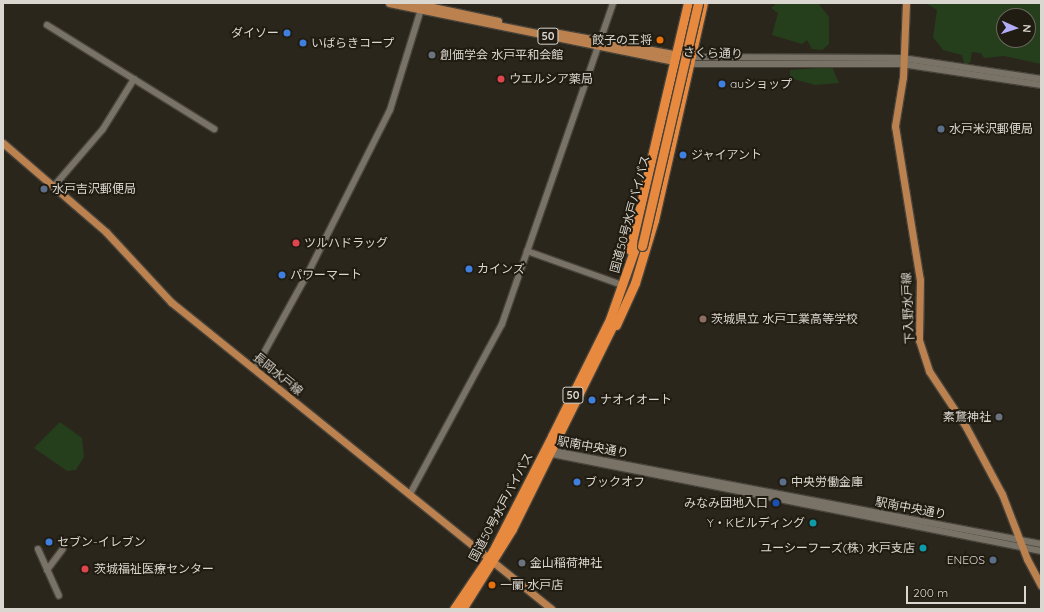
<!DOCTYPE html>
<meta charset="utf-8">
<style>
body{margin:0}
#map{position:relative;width:1044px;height:612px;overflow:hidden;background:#2b261b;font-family:Quicksand,"Noto Sans JP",sans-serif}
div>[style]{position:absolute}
.green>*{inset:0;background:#253f1c}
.roads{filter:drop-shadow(1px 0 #47433b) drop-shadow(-1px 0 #47433b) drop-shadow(0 1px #47433b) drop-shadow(0 -1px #47433b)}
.minor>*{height:6px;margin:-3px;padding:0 3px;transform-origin:3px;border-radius:3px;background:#797367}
.major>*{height:7px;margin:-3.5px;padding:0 3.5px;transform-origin:3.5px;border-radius:3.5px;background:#bb814f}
.highway>*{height:9px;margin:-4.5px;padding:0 4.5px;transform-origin:4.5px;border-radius:4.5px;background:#e78a3f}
.bridges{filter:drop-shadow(1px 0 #47433b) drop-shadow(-1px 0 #47433b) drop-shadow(0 1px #47433b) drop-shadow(0 -1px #47433b)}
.highway-bridge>*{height:9px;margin:-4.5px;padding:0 4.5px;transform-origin:4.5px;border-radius:4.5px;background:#e78a3f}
.dots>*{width:11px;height:11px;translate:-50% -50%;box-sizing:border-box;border:2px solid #211c12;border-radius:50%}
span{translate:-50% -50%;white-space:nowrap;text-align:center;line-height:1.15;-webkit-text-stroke:4px #211c12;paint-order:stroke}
.shield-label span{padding:1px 3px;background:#211c12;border:1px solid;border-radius:3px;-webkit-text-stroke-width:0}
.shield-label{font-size:11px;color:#dad7d0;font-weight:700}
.poi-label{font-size:12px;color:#dad7d0}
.right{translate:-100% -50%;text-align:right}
.left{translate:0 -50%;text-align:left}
.street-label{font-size:12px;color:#dad7d0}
.frame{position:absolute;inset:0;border:4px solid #dad7d0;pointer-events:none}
.north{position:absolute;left:996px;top:8px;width:40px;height:40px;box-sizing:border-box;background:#211c12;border:1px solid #6b675e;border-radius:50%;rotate:93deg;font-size:11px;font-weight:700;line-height:16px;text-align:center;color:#dad7d0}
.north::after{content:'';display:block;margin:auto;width:14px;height:18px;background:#b3adf9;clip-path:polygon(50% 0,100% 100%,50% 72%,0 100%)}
.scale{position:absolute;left:906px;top:586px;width:120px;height:18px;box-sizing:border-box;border:2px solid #dad7d0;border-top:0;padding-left:5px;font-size:12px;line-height:14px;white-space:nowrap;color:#dad7d0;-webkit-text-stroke:3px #211c12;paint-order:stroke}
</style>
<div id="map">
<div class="green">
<i style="clip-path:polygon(777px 3px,818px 3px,829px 17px,829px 44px,822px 50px,812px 49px,807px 40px,802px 44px,772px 35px,778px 13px,771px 8px)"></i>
<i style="clip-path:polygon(evenodd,926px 3px,1041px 3px,1041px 64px,1004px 56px,984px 58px,981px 53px,972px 52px,970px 63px,964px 63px,962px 55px,943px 50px,933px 37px,937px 10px,926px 3px,1004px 16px,1028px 16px,1028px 40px,1004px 40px,1004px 16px)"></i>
<i style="clip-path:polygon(832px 67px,839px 83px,815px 85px,790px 78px,790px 70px)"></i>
<i style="clip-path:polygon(60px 422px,82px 438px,84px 457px,76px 470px,67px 471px,34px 448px)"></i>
</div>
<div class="roads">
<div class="minor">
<i style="left:47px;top:25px;width:197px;rotate:31.9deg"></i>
<i style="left:691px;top:57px;width:211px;rotate:0.3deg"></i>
<i style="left:902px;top:58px;width:141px;rotate:8.6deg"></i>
<i style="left:689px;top:64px;width:213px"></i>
<i style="left:902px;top:64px;width:141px;rotate:8.6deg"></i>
<i style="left:54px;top:186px;width:75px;rotate:-49.3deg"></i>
<i style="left:103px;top:129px;width:59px;rotate:-58.2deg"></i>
<i style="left:527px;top:251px;width:98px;rotate:19.7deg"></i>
<i style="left:255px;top:369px;width:112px;rotate:-61.1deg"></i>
<i style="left:309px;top:271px;width:180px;rotate:-63.3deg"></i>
<i style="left:390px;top:110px;width:109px;rotate:-72.9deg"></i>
<i style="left:548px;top:450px;width:502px;rotate:10.79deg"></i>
<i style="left:547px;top:453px;width:504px;rotate:11.22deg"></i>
<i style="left:410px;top:494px;width:193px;rotate:-61.6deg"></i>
<i style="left:502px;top:324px;width:340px;rotate:-70.9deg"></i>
<i style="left:38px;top:549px;width:51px;rotate:65.9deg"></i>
<i style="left:47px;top:570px;width:26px;rotate:-53deg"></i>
</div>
<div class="major">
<i style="left:389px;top:3px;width:306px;rotate:11.5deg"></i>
<i style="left:414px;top:3px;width:86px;rotate:12.1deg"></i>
<i style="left:906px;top:3px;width:74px;rotate:92.3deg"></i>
<i style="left:903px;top:77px;width:50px;rotate:99.3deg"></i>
<i style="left:895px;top:126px;width:156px;rotate:80.8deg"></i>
<i style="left:920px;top:280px;width:60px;rotate:91deg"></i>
<i style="left:919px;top:340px;width:33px;rotate:72deg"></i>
<i style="left:929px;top:371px;width:67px;rotate:56.5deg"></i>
<i style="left:966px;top:427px;width:76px;rotate:61.8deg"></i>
<i style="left:1002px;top:494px;width:70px;rotate:69deg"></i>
<i style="left:1027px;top:559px;width:30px;rotate:62deg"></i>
<i style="left:553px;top:32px;width:139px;rotate:10.3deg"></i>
<i style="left:3px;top:143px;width:136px;rotate:40.8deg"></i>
<i style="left:106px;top:232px;width:96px;rotate:47.1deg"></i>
<i style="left:171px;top:302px;width:489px;rotate:38.9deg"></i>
</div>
<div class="highway">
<i style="left:630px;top:250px;width:254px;rotate:-76.8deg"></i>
<i style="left:616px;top:325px;width:46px;rotate:-65.7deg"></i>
<i style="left:635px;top:283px;width:66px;rotate:-73.2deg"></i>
<i style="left:654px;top:220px;width:222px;rotate:-77.3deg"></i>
<i style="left:454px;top:609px;width:70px;rotate:-56.1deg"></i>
<i style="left:493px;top:551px;width:129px;rotate:-62.8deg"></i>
<i style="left:552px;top:436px;width:131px;rotate:-63.6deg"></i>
<i style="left:610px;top:319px;width:78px;rotate:-70.6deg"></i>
<i style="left:462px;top:609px;width:94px;rotate:-58deg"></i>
<i style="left:512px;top:529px;width:234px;rotate:-63.7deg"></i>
</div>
</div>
<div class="bridges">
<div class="highway-bridge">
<i style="left:642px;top:246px;width:249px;rotate:-77deg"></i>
</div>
</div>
<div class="dots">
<i style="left:287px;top:33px;background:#3f7fe0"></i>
<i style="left:660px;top:40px;background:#e8710a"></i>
<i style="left:303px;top:43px;background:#3f7fe0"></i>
<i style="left:432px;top:55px;background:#6b7280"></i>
<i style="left:501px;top:79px;background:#e0444e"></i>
<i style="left:722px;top:84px;background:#3f7fe0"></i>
<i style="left:941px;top:129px;background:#5c6f8a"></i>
<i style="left:683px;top:155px;background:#3f7fe0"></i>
<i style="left:44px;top:189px;background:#5c6f8a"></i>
<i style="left:296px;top:243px;background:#e0444e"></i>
<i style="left:469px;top:269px;background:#3f7fe0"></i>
<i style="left:282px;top:275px;background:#3f7fe0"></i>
<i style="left:703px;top:319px;background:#8d6e63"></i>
<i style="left:592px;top:400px;background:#3f7fe0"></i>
<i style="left:999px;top:417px;background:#6b7280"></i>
<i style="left:577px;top:482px;background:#3f7fe0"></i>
<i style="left:783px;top:482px;background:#5c6f8a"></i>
<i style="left:776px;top:503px;background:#1a4fb4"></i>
<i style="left:813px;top:523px;background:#0f9aa8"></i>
<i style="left:49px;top:542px;background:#3f7fe0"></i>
<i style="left:923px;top:548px;background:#0f9aa8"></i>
<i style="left:993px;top:560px;background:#5c6f8a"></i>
<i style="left:522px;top:563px;background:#6b7280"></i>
<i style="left:85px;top:569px;background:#e0444e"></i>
<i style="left:492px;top:585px;background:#e8710a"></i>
</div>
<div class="shield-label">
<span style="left:548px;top:36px">50</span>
<span style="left:573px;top:395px">50</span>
</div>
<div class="poi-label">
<span class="right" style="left:279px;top:33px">ダイソー</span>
<span class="right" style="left:652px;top:40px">餃子の王将</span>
<span class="left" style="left:311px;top:43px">いばらきコープ</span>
<span class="left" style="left:440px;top:55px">創価学会 水戸平和会館</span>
<span class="left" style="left:509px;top:79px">ウエルシア薬局</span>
<span class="left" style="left:730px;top:84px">auショップ</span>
<span class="left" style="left:949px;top:129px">水戸米沢郵便局</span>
<span class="left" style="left:691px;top:155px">ジャイアント</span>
<span class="left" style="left:52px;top:189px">水戸吉沢郵便局</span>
<span class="left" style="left:304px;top:243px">ツルハドラッグ</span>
<span class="left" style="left:477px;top:269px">カインズ</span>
<span class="left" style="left:290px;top:275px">パワーマート</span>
<span class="left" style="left:711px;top:319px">茨城県立 水戸工業高等学校</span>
<span class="left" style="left:600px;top:400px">ナオイオート</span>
<span class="right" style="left:991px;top:417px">素鵞神社</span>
<span class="left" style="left:585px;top:482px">ブックオフ</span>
<span class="left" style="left:791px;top:482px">中央労働金庫</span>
<span class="right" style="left:768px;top:503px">みなみ団地入口</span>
<span class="right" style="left:805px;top:523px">Y・Kビルディング</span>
<span class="left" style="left:57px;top:542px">セブン-イレブン</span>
<span class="right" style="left:915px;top:548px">ユーシーフーズ(株) 水戸支店</span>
<span class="right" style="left:985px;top:560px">ENEOS</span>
<span class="left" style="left:530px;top:563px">金山稲荷神社</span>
<span class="left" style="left:94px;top:569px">茨城福祉医療センター</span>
<span class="left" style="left:500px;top:585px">一蘭 水戸店</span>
</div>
<div class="street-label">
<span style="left:713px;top:53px;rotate:2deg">さくら通り</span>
<span style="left:630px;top:214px;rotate:-75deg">国道50号水戸バイパス</span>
<span style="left:908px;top:308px;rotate:-93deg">下入野水戸線</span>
<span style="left:278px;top:374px;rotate:39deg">長岡水戸線</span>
<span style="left:593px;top:447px;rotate:10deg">駅南中央通り</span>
<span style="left:501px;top:507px;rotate:-62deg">国道50号水戸バイパス</span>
<span style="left:911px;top:508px;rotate:11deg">駅南中央通り</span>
</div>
<div class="frame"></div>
<div class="north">N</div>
<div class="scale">200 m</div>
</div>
